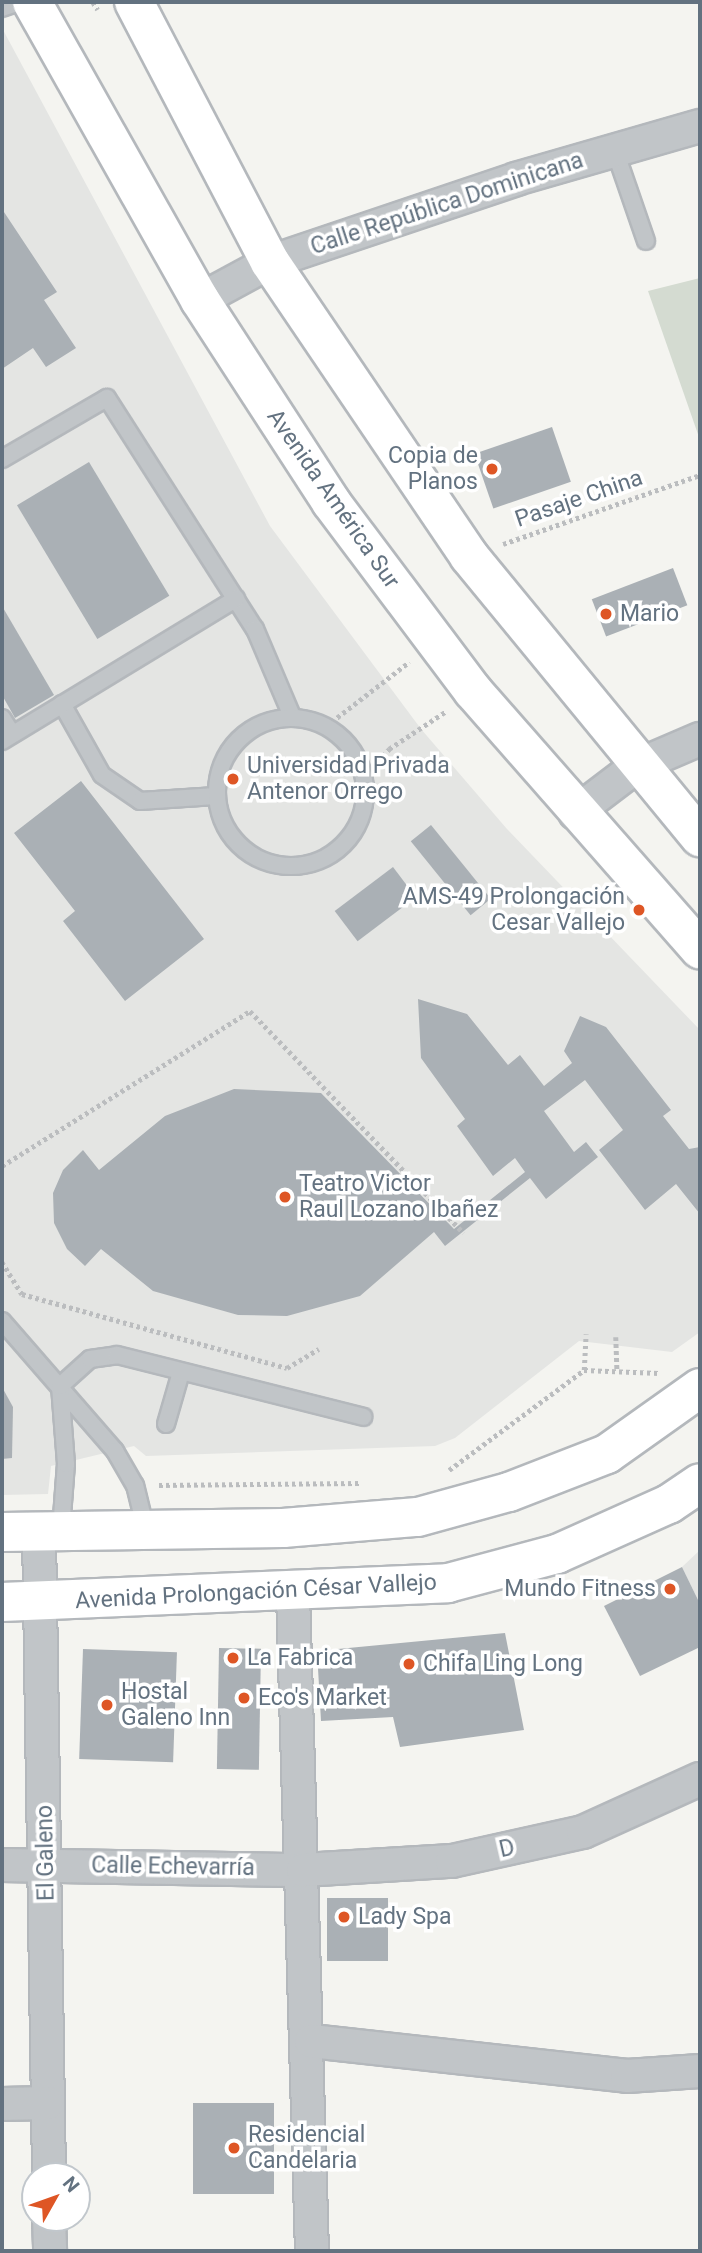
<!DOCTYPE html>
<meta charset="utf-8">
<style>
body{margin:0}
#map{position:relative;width:702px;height:2253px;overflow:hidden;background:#f4f4f0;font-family:Roboto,sans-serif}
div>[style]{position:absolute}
.built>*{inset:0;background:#e4e5e3}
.green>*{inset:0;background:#d4dbd1}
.building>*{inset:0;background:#aab0b5;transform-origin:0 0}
.path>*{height:4.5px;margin-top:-2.25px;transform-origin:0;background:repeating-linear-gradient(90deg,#bbbdbf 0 3.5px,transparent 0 7px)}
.roads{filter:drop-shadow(2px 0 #b4b8bc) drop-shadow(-2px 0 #b4b8bc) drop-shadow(0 2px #b4b8bc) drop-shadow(0 -2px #b4b8bc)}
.lane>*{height:16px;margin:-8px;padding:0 8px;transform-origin:8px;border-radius:8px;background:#c1c5c8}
.lane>.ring{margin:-8px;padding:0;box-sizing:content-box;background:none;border:16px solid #c1c5c8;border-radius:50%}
.street>*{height:32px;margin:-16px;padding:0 16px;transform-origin:16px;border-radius:16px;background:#c1c5c8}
.secondary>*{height:38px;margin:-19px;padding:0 19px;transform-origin:19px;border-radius:19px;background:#fff}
.primary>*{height:38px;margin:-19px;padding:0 19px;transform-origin:19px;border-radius:19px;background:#fff}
.dots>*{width:19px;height:19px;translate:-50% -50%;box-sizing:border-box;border:4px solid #fff;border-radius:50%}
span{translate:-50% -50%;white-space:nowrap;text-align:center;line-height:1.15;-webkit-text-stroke:7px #fff;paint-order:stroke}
.street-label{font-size:23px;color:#637280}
.poi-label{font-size:23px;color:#637280}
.right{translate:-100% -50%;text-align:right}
.left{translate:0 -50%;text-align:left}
.frame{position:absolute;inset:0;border:4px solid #637280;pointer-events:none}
.north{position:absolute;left:21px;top:2162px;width:70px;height:70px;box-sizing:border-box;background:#fff;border:2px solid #c1c7cc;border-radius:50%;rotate:50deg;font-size:19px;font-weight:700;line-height:28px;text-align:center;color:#637280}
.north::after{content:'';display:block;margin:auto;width:24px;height:32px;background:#de5625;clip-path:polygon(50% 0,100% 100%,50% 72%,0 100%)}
</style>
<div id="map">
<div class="built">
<i style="clip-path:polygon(2px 28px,270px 526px,421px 729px,507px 829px,700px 1030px,700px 1332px,672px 1352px,579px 1341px,455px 1438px,435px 1446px,146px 1456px,134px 1446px,51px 1466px,48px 1494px,2px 1495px)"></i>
<i style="clip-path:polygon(700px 1550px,700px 1604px,682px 1567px)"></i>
</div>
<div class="green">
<i style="clip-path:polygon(700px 278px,700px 440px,648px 291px)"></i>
</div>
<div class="building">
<i style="clip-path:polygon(2px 209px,57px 292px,44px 300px,76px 348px,46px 367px,33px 348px,2px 369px)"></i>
<i style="left:552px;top:427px;width:58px;height:82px;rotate:71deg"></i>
<i style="left:89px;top:462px;width:156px;height:84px;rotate:59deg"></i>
<i style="left:673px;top:568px;width:40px;height:87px;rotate:69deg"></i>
<i style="clip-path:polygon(2px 606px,54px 695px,15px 718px,2px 695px)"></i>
<i style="clip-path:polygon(81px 781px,204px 939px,125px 1001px,63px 921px,75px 911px,14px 833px)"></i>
<i style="left:431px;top:825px;width:95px;height:26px;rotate:51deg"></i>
<i style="left:393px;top:867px;width:38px;height:73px;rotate:53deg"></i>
<i style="clip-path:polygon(418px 999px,467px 1014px,508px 1065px,520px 1055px,544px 1086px,572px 1063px,564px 1051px,580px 1016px,606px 1027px,671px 1110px,663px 1116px,689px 1149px,700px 1147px,700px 1214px,676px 1184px,645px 1210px,599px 1150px,623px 1130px,585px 1080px,544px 1111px,574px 1152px,586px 1142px,598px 1157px,546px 1199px,530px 1178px,445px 1246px,434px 1232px,360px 1296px,287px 1316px,238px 1315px,153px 1291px,101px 1249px,85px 1266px,67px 1249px,54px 1223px,53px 1193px,63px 1170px,83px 1150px,99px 1170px,165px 1116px,234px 1089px,321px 1093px,454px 1229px,525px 1172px,515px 1158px,493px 1176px,457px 1126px,465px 1119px,421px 1058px)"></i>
<i style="clip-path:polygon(2px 1387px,13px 1407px,12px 1458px,2px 1459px)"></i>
<i style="clip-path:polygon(682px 1567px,700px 1604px,700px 1647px,640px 1676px,604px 1606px)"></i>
<i style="clip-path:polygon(505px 1633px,524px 1730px,400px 1747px,393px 1717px,321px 1721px,317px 1651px)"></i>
<i style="left:219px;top:1648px;width:42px;height:121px;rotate:1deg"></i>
<i style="left:83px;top:1649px;width:94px;height:110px;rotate:2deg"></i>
<i style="left:327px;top:1898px;width:61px;height:63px"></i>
<i style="left:193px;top:2103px;width:81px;height:91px"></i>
</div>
<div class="path">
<i style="left:93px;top:2px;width:9px;rotate:58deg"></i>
<i style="left:503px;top:544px;width:209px;rotate:-19.3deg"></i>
<i style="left:326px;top:726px;width:105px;rotate:-37.6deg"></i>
<i style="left:364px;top:777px;width:38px;rotate:-48deg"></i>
<i style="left:389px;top:749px;width:67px;rotate:-33.5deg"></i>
<i style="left:2px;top:1166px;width:292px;rotate:-32deg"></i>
<i style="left:250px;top:1011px;width:308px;rotate:46.1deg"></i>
<i style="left:2px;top:1262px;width:38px;rotate:58deg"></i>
<i style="left:22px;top:1294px;width:275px;rotate:15.6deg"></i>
<i style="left:287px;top:1368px;width:37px;rotate:-31deg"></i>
<i style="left:616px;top:1337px;width:34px;rotate:88deg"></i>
<i style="left:584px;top:1370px;width:36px;rotate:-87deg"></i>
<i style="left:449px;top:1470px;width:168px;rotate:-36.5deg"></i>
<i style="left:584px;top:1370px;width:75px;rotate:2.3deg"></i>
<i style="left:159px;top:1485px;width:201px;rotate:-0.6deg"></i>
</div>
<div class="roads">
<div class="lane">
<i style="left:2px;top:8px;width:18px;rotate:-19deg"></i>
<i style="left:615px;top:151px;width:95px;rotate:71deg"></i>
<i style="left:2px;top:459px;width:121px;rotate:-30.2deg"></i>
<i style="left:107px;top:398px;width:274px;rotate:57.4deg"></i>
<i style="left:255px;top:629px;width:95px;rotate:67deg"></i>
<i style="left:62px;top:704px;width:81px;rotate:60.6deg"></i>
<i style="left:102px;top:775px;width:46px;rotate:34.4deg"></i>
<i style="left:140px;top:801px;width:76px;rotate:-3.8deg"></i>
<i style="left:2px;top:718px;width:19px;rotate:58deg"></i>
<i class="ring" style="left:217px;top:718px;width:132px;height:132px"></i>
<i style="left:2px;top:741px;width:274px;rotate:-31.3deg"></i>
<i style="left:2px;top:1321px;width:172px;rotate:49deg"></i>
<i style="left:115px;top:1451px;width:39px;rotate:60deg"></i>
<i style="left:135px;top:1485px;width:46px;rotate:76.3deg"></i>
<i style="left:166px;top:1424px;width:54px;rotate:-73.9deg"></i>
<i style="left:61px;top:1530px;width:66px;rotate:-85.7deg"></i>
<i style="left:66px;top:1464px;width:78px;rotate:-94.4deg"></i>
<i style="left:60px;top:1386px;width:40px;rotate:-42deg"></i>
<i style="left:90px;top:1359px;width:27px;rotate:-8deg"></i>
<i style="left:117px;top:1355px;width:254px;rotate:14.1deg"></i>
</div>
<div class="street">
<i style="left:200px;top:300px;width:80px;rotate:-28.5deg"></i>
<i style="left:270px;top:262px;width:260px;rotate:-18.6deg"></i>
<i style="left:516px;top:179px;width:191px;rotate:-16.1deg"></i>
<i style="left:575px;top:813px;width:78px;rotate:-37.2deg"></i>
<i style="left:637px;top:766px;width:69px;rotate:-23.2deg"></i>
<i style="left:39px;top:1531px;width:645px;rotate:89.11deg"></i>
<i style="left:293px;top:1593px;width:658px;rotate:88.35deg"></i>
<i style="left:2px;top:1865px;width:301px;rotate:1deg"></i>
<i style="left:303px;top:1870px;width:149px;rotate:-3.5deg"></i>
<i style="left:452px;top:1861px;width:134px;rotate:-12.5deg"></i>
<i style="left:583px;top:1832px;width:128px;rotate:-24.4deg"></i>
<i style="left:311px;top:2041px;width:318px;rotate:6.3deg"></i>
<i style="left:627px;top:2076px;width:73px;rotate:-3.9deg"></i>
<i style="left:2px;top:2104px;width:46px;rotate:-1.2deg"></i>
<i style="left:49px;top:2218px;width:33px;rotate:88deg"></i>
</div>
<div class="secondary">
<i style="left:2px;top:1532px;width:281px;rotate:-0.8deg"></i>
<i style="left:283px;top:1528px;width:135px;rotate:-4.7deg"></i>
<i style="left:418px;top:1517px;width:94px;rotate:-15.4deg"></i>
<i style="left:509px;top:1492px;width:105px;rotate:-21.2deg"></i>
<i style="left:607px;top:1454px;width:114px;rotate:-35.4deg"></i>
<i style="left:2px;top:1602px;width:446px;rotate:-2.4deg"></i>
<i style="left:448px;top:1583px;width:113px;rotate:-14.9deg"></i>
<i style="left:557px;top:1554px;width:123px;rotate:-24.1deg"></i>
<i style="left:669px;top:1504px;width:37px;rotate:-34deg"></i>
</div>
<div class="primary">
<i style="left:32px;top:2px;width:342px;rotate:60.6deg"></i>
<i style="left:200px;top:300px;width:241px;rotate:57deg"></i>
<i style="left:331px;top:502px;width:236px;rotate:53.1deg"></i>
<i style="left:473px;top:691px;width:344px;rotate:48.7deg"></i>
<i style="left:134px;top:2px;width:293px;rotate:62.4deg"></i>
<i style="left:270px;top:262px;width:355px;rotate:55.9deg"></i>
<i style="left:469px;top:556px;width:364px;rotate:50.6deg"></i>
</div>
</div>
<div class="dots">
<i style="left:492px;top:469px;background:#de5625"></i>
<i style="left:606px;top:614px;background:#de5625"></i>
<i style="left:233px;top:779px;background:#de5625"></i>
<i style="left:639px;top:910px;background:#de5625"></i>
<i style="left:285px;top:1197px;background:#de5625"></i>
<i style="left:670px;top:1589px;background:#de5625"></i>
<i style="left:233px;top:1658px;background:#de5625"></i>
<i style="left:409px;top:1664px;background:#de5625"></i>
<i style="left:244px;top:1698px;background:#de5625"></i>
<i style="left:107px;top:1705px;background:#de5625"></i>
<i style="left:344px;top:1917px;background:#de5625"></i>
<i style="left:234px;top:2148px;background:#de5625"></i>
</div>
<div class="street-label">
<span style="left:447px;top:204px;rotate:-18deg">Calle República Dominicana</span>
<span style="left:333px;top:499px;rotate:55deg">Avenida América Sur</span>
<span style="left:579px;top:499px;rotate:-19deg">Pasaje China</span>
<span style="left:256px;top:1592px;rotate:-3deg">Avenida Prolongación César Vallejo</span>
<span style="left:507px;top:1849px;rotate:-13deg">D</span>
<span style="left:46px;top:1853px;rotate:-91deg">El Galeno</span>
<span style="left:173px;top:1867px;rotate:1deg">Calle Echevarría</span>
</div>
<div class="poi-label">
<span class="right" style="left:478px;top:469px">Copia de<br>Planos</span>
<span class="left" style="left:620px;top:614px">Mario</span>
<span class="left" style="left:247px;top:779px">Universidad Privada<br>Antenor Orrego</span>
<span class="right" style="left:625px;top:910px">AMS-49 Prolongación<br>Cesar Vallejo</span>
<span class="left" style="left:299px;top:1197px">Teatro Victor<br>Raul Lozano Ibañez</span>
<span class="right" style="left:656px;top:1589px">Mundo Fitness</span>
<span class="left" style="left:247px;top:1658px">La Fabrica</span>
<span class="left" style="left:423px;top:1664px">Chifa Ling Long</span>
<span class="left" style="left:121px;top:1705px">Hostal<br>Galeno Inn</span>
<span class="left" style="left:258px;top:1698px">Eco's Market</span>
<span class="left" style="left:358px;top:1917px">Lady Spa</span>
<span class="left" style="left:248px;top:2148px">Residencial<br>Candelaria</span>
</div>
<div class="frame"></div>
<div class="north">N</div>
</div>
